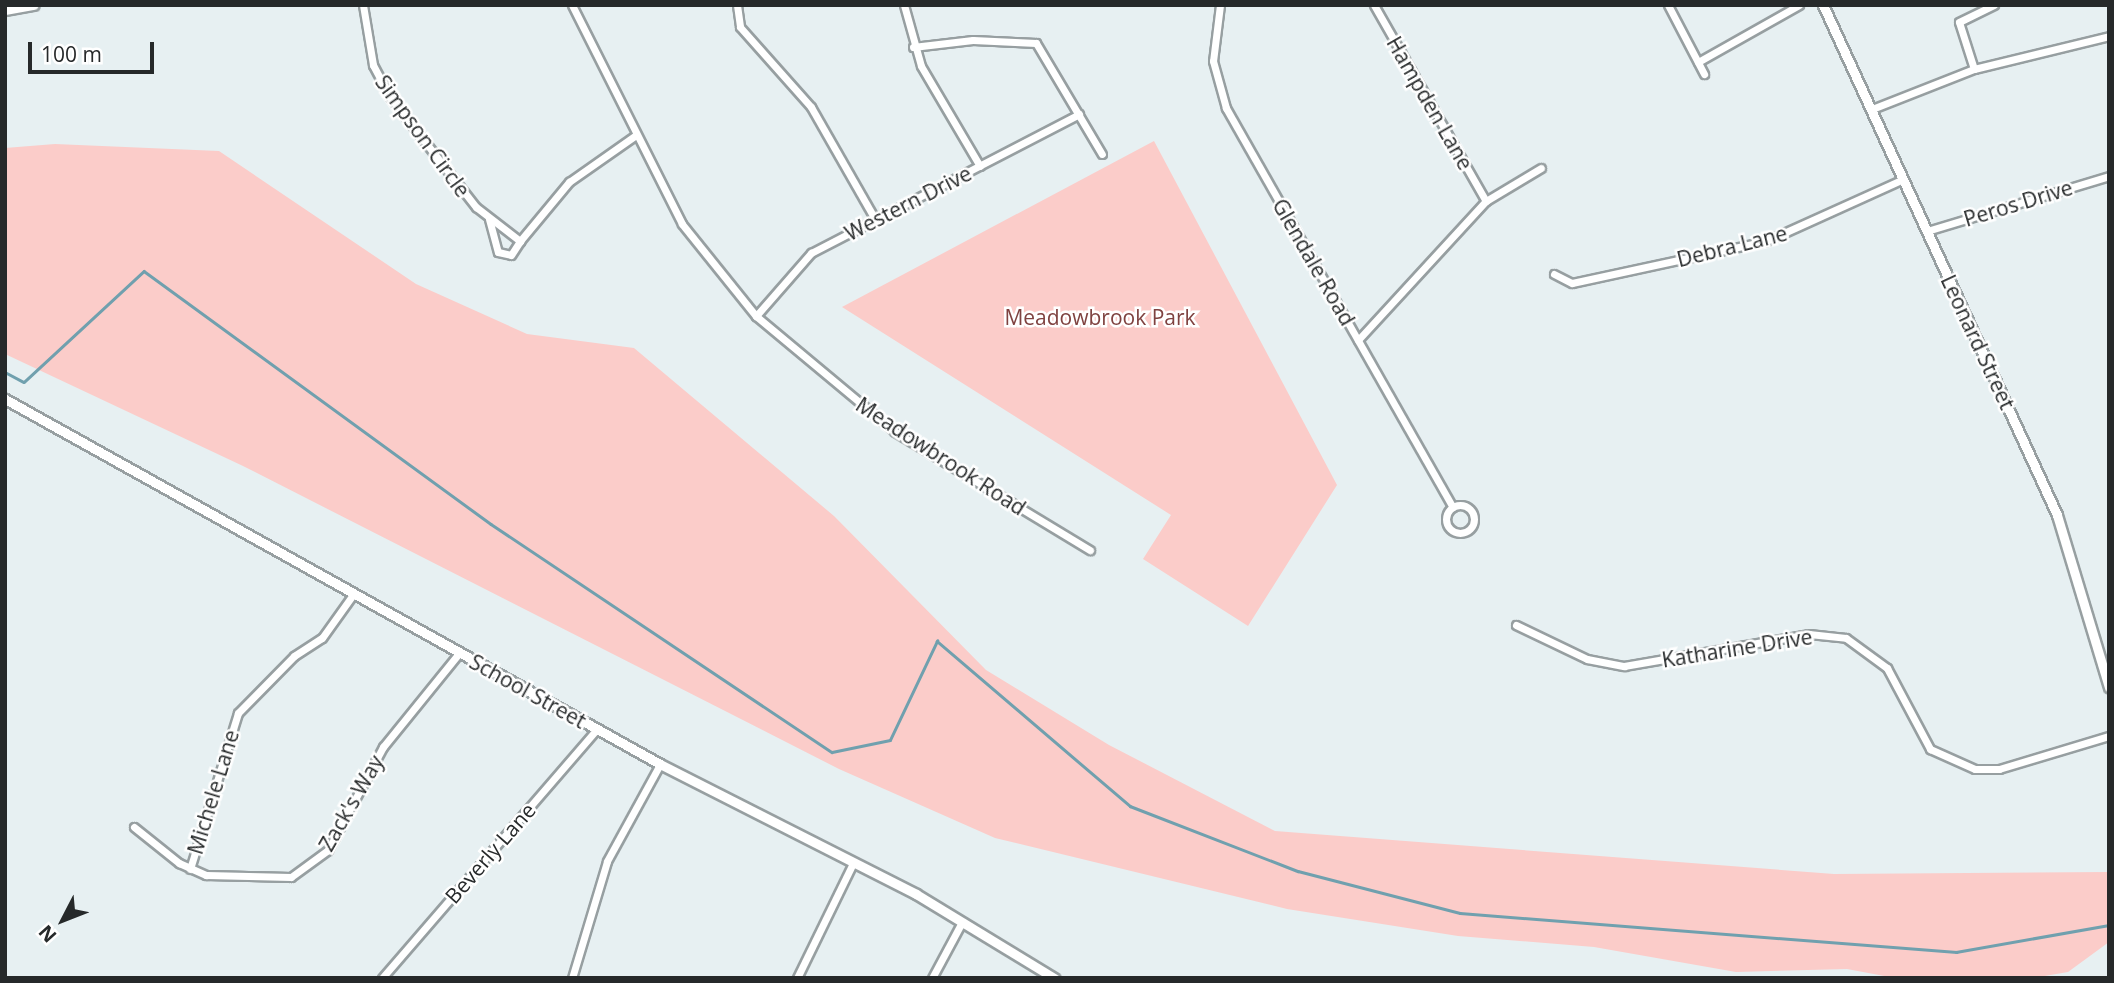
<!DOCTYPE html>
<style>
body{margin:0}
#map{position:relative;width:2114px;height:983px;overflow:hidden;background:#e7f0f2;font-family:"Open Sans",sans-serif}
div>[style]{position:absolute}
.green>*{inset:0;background:#fbccc9}
.stream>*{height:2.5px;margin:-1.25px;padding:0 1.25px;transform-origin:1.25px;border-radius:1.25px;background:#70a0ae}
.roads{filter:drop-shadow(2px 0 #979fa1) drop-shadow(-2px 0 #979fa1) drop-shadow(0 2px #979fa1) drop-shadow(0 -2px #979fa1)}
.minor>*{height:7px;margin:-3.5px;padding:0 3.5px;transform-origin:3.5px;border-radius:3.5px;background:#fff}
.minor>.ring{margin:-3.5px;padding:0;box-sizing:content-box;background:none;border:7px solid #fff;border-radius:50%}
.tertiary>*{height:9px;margin:-4.5px;padding:0 4.5px;transform-origin:4.5px;border-radius:4.5px;background:#fff}
span{translate:-50% -50%;white-space:nowrap;text-align:center;line-height:1.15;-webkit-text-stroke:5px #fff;paint-order:stroke}
.street-label{font-size:21px;color:#26292a}
.park-label{font-size:21px;color:#7f4240}
.frame{position:absolute;inset:0;border:7px solid #26292a;pointer-events:none}
.north{position:absolute;left:28px;top:885px;width:70px;height:70px;-webkit-text-stroke:5px #fff;paint-order:stroke;rotate:228deg;font-size:19px;font-weight:700;line-height:28px;text-align:center;color:#26292a}
.north::after{content:'';display:block;margin:auto;width:24px;height:32px;background:#26292a;clip-path:polygon(50% 0,100% 100%,50% 72%,0 100%)}
.scale{position:absolute;left:28px;top:42px;width:126px;height:32px;box-sizing:border-box;border:4px solid #26292a;border-top:0;padding-left:9px;font-size:21px;line-height:24px;white-space:nowrap;color:#26292a;-webkit-text-stroke:5px #fff;paint-order:stroke}
</style>
<div id="map">
<div class="green">
<i style="clip-path:polygon(1154px 141px,1337px 485px,1248px 626px,1143px 559px,1171px 515px,842px 307px)"></i>
<i style="clip-path:polygon(55px 144px,219px 151px,416px 284px,527px 334px,634px 348px,834px 516px,986px 670px,1109px 745px,1275px 831px,1834px 874px,2109px 872px,2109px 942px,2068px 972px,2033px 978px,1895px 978px,1847px 969px,1736px 972px,1594px 947px,1458px 936px,1287px 909px,995px 838px,839px 769px,243px 466px,5px 354px,5px 148px)"></i>
</div>
<div class="stream">
<i style="left:5px;top:372px;width:21px;rotate:28deg"></i>
<i style="left:24px;top:382px;width:163px;rotate:-42.8deg"></i>
<i style="left:144px;top:271px;width:429px;rotate:36.1deg"></i>
<i style="left:491px;top:524px;width:410px;rotate:33.8deg"></i>
<i style="left:832px;top:752px;width:59px;rotate:-11.7deg"></i>
<i style="left:890px;top:740px;width:110px;rotate:-64.6deg"></i>
<i style="left:937px;top:641px;width:254px;rotate:40.5deg"></i>
<i style="left:1130px;top:806px;width:180px;rotate:21.2deg"></i>
<i style="left:1298px;top:871px;width:167px;rotate:14.5deg"></i>
<i style="left:1460px;top:913px;width:498px;rotate:4.5deg"></i>
<i style="left:1956px;top:952px;width:155px;rotate:-10deg"></i>
</div>
<div class="roads">
<div class="minor">
<i style="left:363px;top:5px;width:61px;rotate:80.5deg"></i>
<i style="left:373px;top:65px;width:36px;rotate:62deg"></i>
<i style="left:390px;top:97px;width:140px;rotate:52deg"></i>
<i style="left:476px;top:207px;width:56px;rotate:37.7deg"></i>
<i style="left:520px;top:241px;width:77px;rotate:-50.3deg"></i>
<i style="left:569px;top:182px;width:82px;rotate:-35deg"></i>
<i style="left:572px;top:5px;width:245px;rotate:63.3deg"></i>
<i style="left:682px;top:224px;width:118px;rotate:51.2deg"></i>
<i style="left:756px;top:316px;width:181px;rotate:39.8deg"></i>
<i style="left:895px;top:432px;width:228px;rotate:31.2deg"></i>
<i style="left:737px;top:5px;width:22px;rotate:82deg"></i>
<i style="left:740px;top:27px;width:107px;rotate:48.4deg"></i>
<i style="left:811px;top:107px;width:129px;rotate:60.3deg"></i>
<i style="left:904px;top:5px;width:63px;rotate:74.4deg"></i>
<i style="left:921px;top:66px;width:116px;rotate:59.5deg"></i>
<i style="left:1220px;top:5px;width:56px;rotate:97.1deg"></i>
<i style="left:1213px;top:61px;width:49px;rotate:74.5deg"></i>
<i style="left:1226px;top:108px;width:459px;rotate:60.4deg"></i>
<i style="left:1374px;top:5px;width:226px;rotate:60.3deg"></i>
<i style="left:1668px;top:5px;width:78px;rotate:62.4deg"></i>
<i style="left:913px;top:47px;width:60px;rotate:-6.7deg"></i>
<i style="left:973px;top:40px;width:63px;rotate:2.7deg"></i>
<i style="left:1036px;top:43px;width:129px;rotate:59.3deg"></i>
<i style="left:1698px;top:62px;width:116px;rotate:-29.4deg"></i>
<i style="left:1974px;top:69px;width:49px;rotate:-107.7deg"></i>
<i style="left:1959px;top:22px;width:39px;rotate:-26deg"></i>
<i style="left:1872px;top:109px;width:110px;rotate:-21.4deg"></i>
<i style="left:1974px;top:69px;width:139px;rotate:-13.7deg"></i>
<i style="left:489px;top:219px;width:34px;rotate:75deg"></i>
<i style="left:498px;top:252px;width:13px;rotate:13deg"></i>
<i style="left:511px;top:255px;width:17px;rotate:-57deg"></i>
<i style="left:1927px;top:231px;width:190px;rotate:-16.8deg"></i>
<i style="left:1554px;top:274px;width:20px;rotate:27deg"></i>
<i style="left:1572px;top:283px;width:198px;rotate:-12.2deg"></i>
<i style="left:1766px;top:241px;width:150px;rotate:-24.3deg"></i>
<i style="left:756px;top:316px;width:84px;rotate:-48.9deg"></i>
<i style="left:811px;top:253px;width:302px;rotate:-27.4deg"></i>
<i style="left:1358px;top:340px;width:189px;rotate:-47.4deg"></i>
<i style="left:1486px;top:201px;width:64px;rotate:-31deg"></i>
<i class="ring" style="left:1446px;top:505px;width:21px;height:21px"></i>
<i style="left:1516px;top:625px;width:79px;rotate:25.6deg"></i>
<i style="left:1587px;top:659px;width:38px;rotate:11deg"></i>
<i style="left:1624px;top:666px;width:188px;rotate:-9.8deg"></i>
<i style="left:1809px;top:634px;width:37px;rotate:6deg"></i>
<i style="left:1846px;top:638px;width:51px;rotate:36.2deg"></i>
<i style="left:1887px;top:668px;width:92px;rotate:62deg"></i>
<i style="left:1930px;top:749px;width:49px;rotate:24deg"></i>
<i style="left:1975px;top:769px;width:24px"></i>
<i style="left:1999px;top:769px;width:115px;rotate:-16.7deg"></i>
<i style="left:134px;top:827px;width:58px;rotate:38.7deg"></i>
<i style="left:179px;top:863px;width:30px;rotate:24deg"></i>
<i style="left:206px;top:875px;width:85px;rotate:1.3deg"></i>
<i style="left:291px;top:877px;width:46px;rotate:-36.1deg"></i>
<i style="left:328px;top:850px;width:117px;rotate:-61.9deg"></i>
<i style="left:383px;top:747px;width:121px;rotate:-51deg"></i>
<i style="left:190px;top:869px;width:163px;rotate:-72.9deg"></i>
<i style="left:238px;top:713px;width:80px;rotate:-45.5deg"></i>
<i style="left:294px;top:656px;width:33px;rotate:-33deg"></i>
<i style="left:322px;top:638px;width:52px;rotate:-54.5deg"></i>
<i style="left:382px;top:978px;width:329px;rotate:-49.2deg"></i>
<i style="left:572px;top:978px;width:122px;rotate:-73.3deg"></i>
<i style="left:607px;top:861px;width:111px;rotate:-61.3deg"></i>
<i style="left:797px;top:978px;width:128px;rotate:-64deg"></i>
<i style="left:932px;top:978px;width:64px;rotate:-61.8deg"></i>
</div>
<div class="tertiary">
<i style="left:1823px;top:5px;width:561px;rotate:65.35deg"></i>
<i style="left:2057px;top:515px;width:180px;rotate:73.2deg"></i>
<i style="left:5px;top:10px;width:29px;rotate:-10deg"></i>
<i style="left:5px;top:399px;width:750px;rotate:29.13deg"></i>
<i style="left:660px;top:764px;width:287px;rotate:26.9deg"></i>
<i style="left:916px;top:894px;width:162px;rotate:31.3deg"></i>
</div>
</div>
<div class="street-label">
<span style="left:1430px;top:103px;rotate:60deg">Hampden Lane</span>
<span style="left:423px;top:136px;rotate:54deg">Simpson Circle</span>
<span style="left:908px;top:203px;rotate:-27deg">Western Drive</span>
<span style="left:2018px;top:203px;rotate:-17deg">Peros Drive</span>
<span style="left:1732px;top:246px;rotate:-14deg">Debra Lane</span>
<span style="left:1314px;top:262px;rotate:60deg">Glendale Road</span>
<span style="left:1978px;top:342px;rotate:65deg">Leonard Street</span>
<span style="left:941px;top:456px;rotate:33deg">Meadowbrook Road</span>
<span style="left:1737px;top:648px;rotate:-9deg">Katharine Drive</span>
<span style="left:528px;top:691px;rotate:29deg">School Street</span>
<span style="left:213px;top:792px;rotate:-73deg">Michele Lane</span>
<span style="left:351px;top:803px;rotate:-60deg">Zack's Way</span>
<span style="left:490px;top:853px;rotate:-49deg">Beverly Lane</span>
</div>
<div class="park-label">
<span style="left:1100px;top:317px">Meadowbrook Park</span>
</div>
<div class="frame"></div>
<div class="north">N</div>
<div class="scale">100 m</div>
</div>
